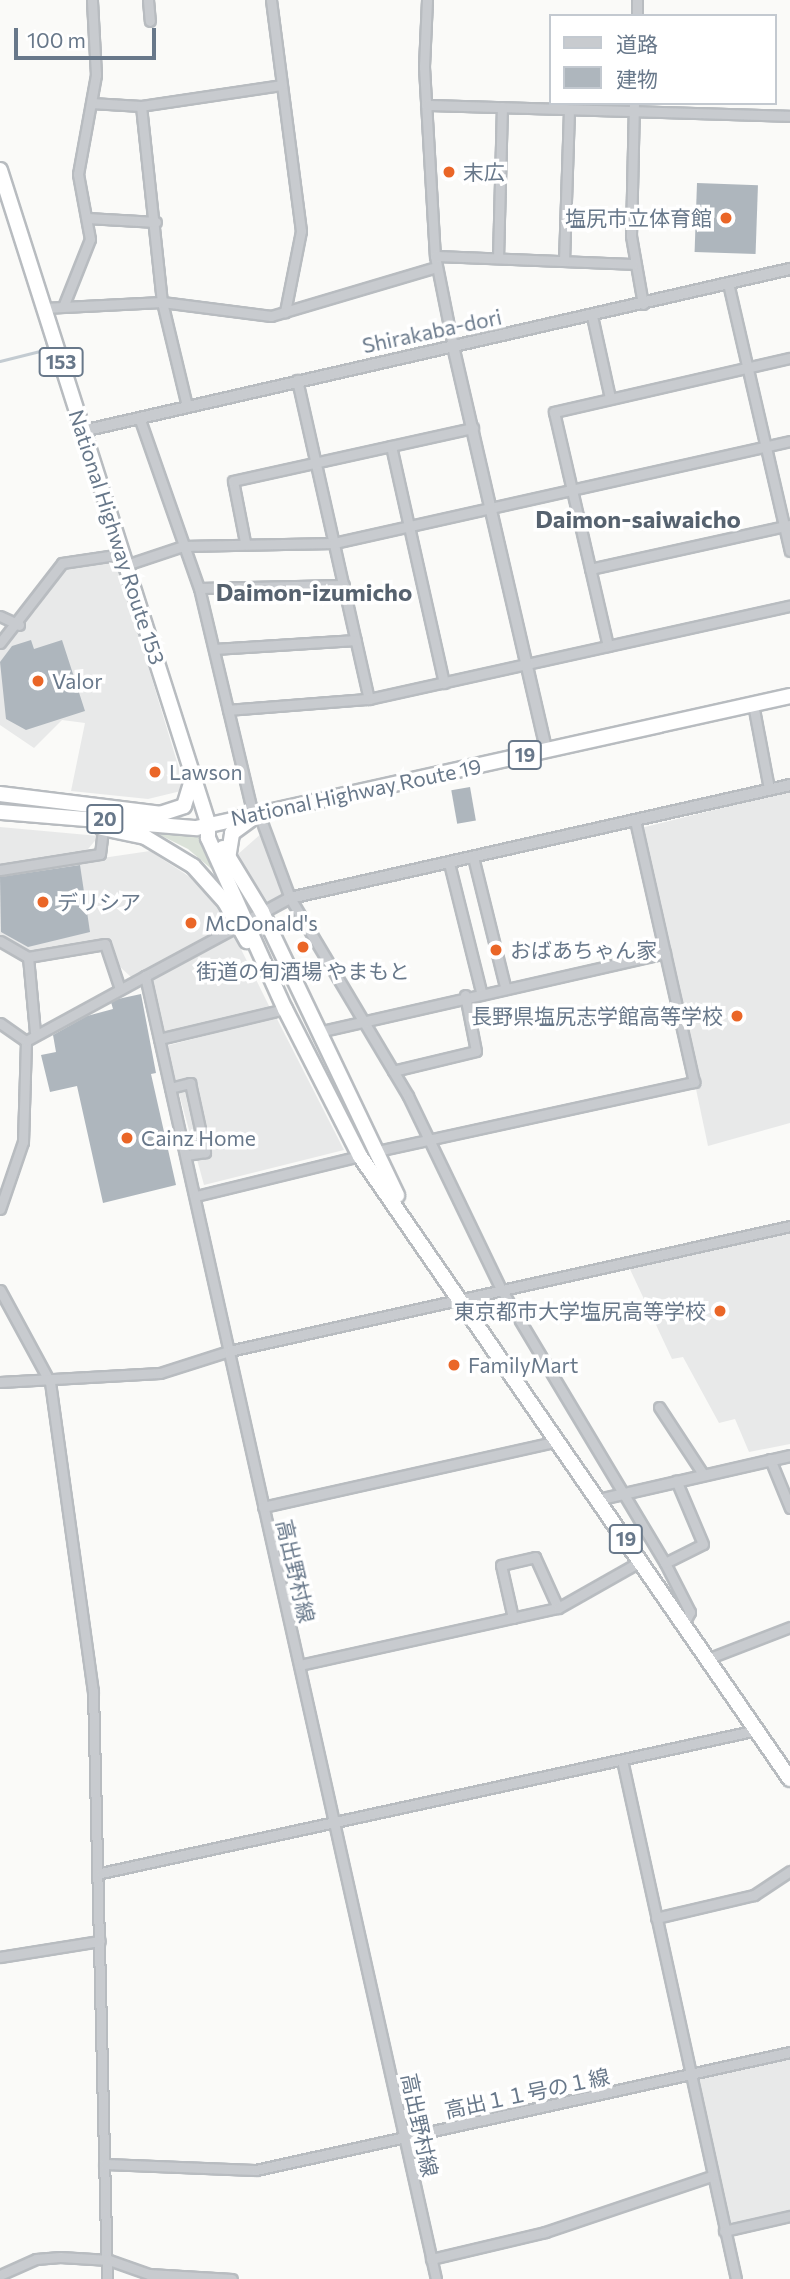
<!DOCTYPE html>
<meta charset="utf-8">
<style>
body{margin:0}
#map{position:relative;width:790px;height:2279px;overflow:hidden;background:#fafaf8;font-family:Commissioner,"Noto Sans JP",sans-serif}
div>[style]{position:absolute}
.built>*{inset:0;background:#e8e9e9}
.green>*{inset:0;background:#dbe2d9}
.stream>*{height:2.5px;margin:-1.25px;padding:0 1.25px;transform-origin:1.25px;border-radius:1.25px;background:#c3cbd1}
.building>*{inset:0;background:#aeb6bd;transform-origin:0 0}
.roads{filter:drop-shadow(2px 0 #b8bcc0) drop-shadow(-2px 0 #b8bcc0) drop-shadow(0 2px #b8bcc0) drop-shadow(0 -2px #b8bcc0)}
.minor>*{height:9px;margin:-4.5px;padding:0 4.5px;transform-origin:4.5px;border-radius:4.5px;background:#c8cbcf}
.tertiary>*{height:10px;margin:-5px;padding:0 5px;transform-origin:5px;border-radius:5px;background:#c8cbcf}
.trunk>*{height:14px;margin:-7px;padding:0 7px;transform-origin:7px;border-radius:7px;background:#fff}
.dots>*{width:19px;height:19px;translate:-50% -50%;box-sizing:border-box;border:4px solid #fff;border-radius:50%}
span{translate:-50% -50%;white-space:nowrap;text-align:center;line-height:1.15;-webkit-text-stroke:7px #fff;paint-order:stroke}
.shield-label span{padding:2px 5px;background:#fff;border:2px solid;border-radius:5px;-webkit-text-stroke-width:0}
.shield-label{font-size:19px;color:#68788a;font-weight:700}
.poi-label{font-size:21px;color:#68788a}
.left{translate:0 -50%;text-align:left}
.right{translate:-100% -50%;text-align:right}
.street-label{font-size:21px;color:#68788a}
.quarter-label{font-size:24px;color:#56626f;font-weight:700}
.legend{position:absolute;left:549px;top:14px;width:228px;height:91px;box-sizing:border-box;background:#fff;border:2px solid #c3c9d0;margin:0;padding:9px 12px;list-style:none;font-size:21px;color:#68788a}
.legend li{display:flex;align-items:center;gap:14px;height:35px}
.legend b{width:35px;border:2px solid #c3c9d0}
.scale{position:absolute;left:14px;top:28px;width:142px;height:32px;box-sizing:border-box;border:4px solid #68788a;border-top:0;padding-left:9px;font-size:21px;line-height:24px;white-space:nowrap;color:#68788a;-webkit-text-stroke:5px #fff;paint-order:stroke}
</style>
<div id="map">
<div class="built">
<i style="clip-path:polygon(116px 560px,184px 785px,181px 791px,148px 799px,71px 791px,85px 723px,62px 720px,34px 748px,0 725px,0 645px,35px 611px,64px 567px)"></i>
<i style="clip-path:polygon(790px 791px,790px 1123px,708px 1146px,641px 828px)"></i>
<i style="clip-path:polygon(0 827px,99px 836px,83px 855px,0 868px)"></i>
<i style="clip-path:polygon(262px 833px,285px 896px,269px 904px,237px 855px)"></i>
<i style="clip-path:polygon(150px 851px,196px 881px,230px 925px,131px 977px,118px 965px,112px 944px,25px 951px,0 937px,0 873px)"></i>
<i style="clip-path:polygon(233px 933px,271px 1010px,164px 1034px,151px 978px)"></i>
<i style="clip-path:polygon(276px 1017px,344px 1150px,204px 1185px,166px 1046px)"></i>
<i style="clip-path:polygon(790px 1229px,790px 1444px,749px 1452px,735px 1419px,719px 1423px,683px 1357px,672px 1359px,628px 1265px)"></i>
<i style="clip-path:polygon(790px 2057px,790px 2210px,728px 2224px,696px 2078px)"></i>
</div>
<div class="green">
<i style="clip-path:polygon(144px 827px,199px 835px,215px 872px,188px 849px)"></i>
</div>
<div class="stream">
<i style="left:0;top:361px;width:49px;rotate:-14deg"></i>
<i style="left:48px;top:349px;width:20px;rotate:-105deg"></i>
</div>
<div class="building">
<i style="left:697px;top:183px;width:61px;height:69px;rotate:2deg"></i>
<i style="clip-path:polygon(31px 640px,34px 649px,62px 640px,85px 711px,26px 730px,6px 719px,0 662px,12px 646px)"></i>
<i style="left:470px;top:787px;width:34px;height:19px;rotate:80deg"></i>
<i style="clip-path:polygon(80px 865px,90px 932px,28px 947px,1px 932px,0 877px)"></i>
<i style="clip-path:polygon(141px 994px,156px 1073px,151px 1074px,176px 1185px,103px 1203px,77px 1086px,50px 1092px,41px 1055px,56px 1052px,53px 1035px,87px 1016px,113px 1009px,111px 1002px,118px 999px)"></i>
</div>
<div class="roads">
<div class="minor">
<i style="left:148px;top:0;width:21px;rotate:85deg"></i>
<i style="left:271px;top:0;width:233px;rotate:82.6deg"></i>
<i style="left:301px;top:231px;width:83px;rotate:101.2deg"></i>
<i style="left:427px;top:0;width:67px;rotate:92.6deg"></i>
<i style="left:424px;top:67px;width:189px;rotate:86.7deg"></i>
<i style="left:435px;top:256px;width:92px;rotate:78.7deg"></i>
<i style="left:637px;top:16px;width:16px;rotate:-90deg"></i>
<i style="left:91px;top:103px;width:50px;rotate:3.4deg"></i>
<i style="left:141px;top:106px;width:142px;rotate:-8.5deg"></i>
<i style="left:634px;top:103px;width:133px;rotate:91.3deg"></i>
<i style="left:631px;top:236px;width:69px;rotate:80deg"></i>
<i style="left:426px;top:105px;width:364px;rotate:1.7deg"></i>
<i style="left:141px;top:106px;width:197px;rotate:83.9deg"></i>
<i style="left:162px;top:302px;width:107px;rotate:76.5deg"></i>
<i style="left:87px;top:218px;width:69px;rotate:3.3deg"></i>
<i style="left:435px;top:256px;width:198px;rotate:2.3deg"></i>
<i style="left:498px;top:258px;width:151px;rotate:-88.5deg"></i>
<i style="left:564px;top:261px;width:151px;rotate:-88.1deg"></i>
<i style="left:728px;top:283px;width:275px;rotate:77deg"></i>
<i style="left:63px;top:307px;width:73px;rotate:-68.3deg"></i>
<i style="left:90px;top:239px;width:66px;rotate:-100.5deg"></i>
<i style="left:78px;top:174px;width:101px;rotate:-79.7deg"></i>
<i style="left:96px;top:75px;width:75px;rotate:-93.1deg"></i>
<i style="left:44px;top:308px;width:118px;rotate:-2.9deg"></i>
<i style="left:162px;top:302px;width:110px;rotate:7.3deg"></i>
<i style="left:271px;top:316px;width:172px;rotate:-16.5deg"></i>
<i style="left:592px;top:316px;width:84px;rotate:77.6deg"></i>
<i style="left:297px;top:380px;width:327px;rotate:77.3deg"></i>
<i style="left:369px;top:699px;width:431px;rotate:-12.5deg"></i>
<i style="left:139px;top:417px;width:181px;rotate:70.7deg"></i>
<i style="left:199px;top:588px;width:233px;rotate:76.6deg"></i>
<i style="left:391px;top:446px;width:243px;rotate:77.4deg"></i>
<i style="left:245px;top:542px;width:62px;rotate:-101.1deg"></i>
<i style="left:233px;top:481px;width:246px;rotate:-12.5deg"></i>
<i style="left:126px;top:565px;width:60px;rotate:-18.4deg"></i>
<i style="left:183px;top:546px;width:151px;rotate:-1.1deg"></i>
<i style="left:334px;top:543px;width:467px;rotate:-12.6deg"></i>
<i style="left:590px;top:569px;width:205px;rotate:-12.4deg"></i>
<i style="left:199px;top:588px;width:145px;rotate:-1.2deg"></i>
<i style="left:0;top:616px;width:21px;rotate:25deg"></i>
<i style="left:0;top:643px;width:101px;rotate:-52.2deg"></i>
<i style="left:62px;top:563px;width:61px;rotate:-8.5deg"></i>
<i style="left:608px;top:646px;width:240px;rotate:-103deg"></i>
<i style="left:554px;top:412px;width:242px;rotate:-12.9deg"></i>
<i style="left:214px;top:649px;width:142px;rotate:-3.6deg"></i>
<i style="left:753px;top:704px;width:86px;rotate:79.3deg"></i>
<i style="left:228px;top:710px;width:141px;rotate:-4.5deg"></i>
<i style="left:263px;top:825px;width:78px;rotate:69.7deg"></i>
<i style="left:290px;top:898px;width:230px;rotate:59.2deg"></i>
<i style="left:408px;top:1096px;width:214px;rotate:64.3deg"></i>
<i style="left:501px;top:1289px;width:319px;rotate:59.1deg"></i>
<i style="left:665px;top:1563px;width:55px;rotate:63deg"></i>
<i style="left:690px;top:1612px;width:15px;rotate:118deg"></i>
<i style="left:473px;top:857px;width:133px;rotate:76.1deg"></i>
<i style="left:449px;top:863px;width:132px;rotate:76deg"></i>
<i style="left:0;top:870px;width:101px;rotate:-9.1deg"></i>
<i style="left:100px;top:854px;width:26px;rotate:-83deg"></i>
<i style="left:238px;top:926px;width:106px;rotate:151.7deg"></i>
<i style="left:145px;top:976px;width:1335px;rotate:77.41deg"></i>
<i style="left:0;top:941px;width:32px;rotate:30deg"></i>
<i style="left:28px;top:957px;width:78px;rotate:-9.6deg"></i>
<i style="left:105px;top:944px;width:47px;rotate:71.6deg"></i>
<i style="left:28px;top:957px;width:75px;rotate:84.7deg"></i>
<i style="left:0;top:1023px;width:32px;rotate:35deg"></i>
<i style="left:318px;top:1032px;width:356px;rotate:-12.8deg"></i>
<i style="left:159px;top:1039px;width:130px;rotate:-13.4deg"></i>
<i style="left:393px;top:1071px;width:85px;rotate:-13.5deg"></i>
<i style="left:476px;top:1051px;width:57px;rotate:-101.1deg"></i>
<i style="left:170px;top:1088px;width:21px;rotate:-14deg"></i>
<i style="left:190px;top:1083px;width:71px;rotate:77.7deg"></i>
<i style="left:205px;top:1152px;width:19px;rotate:171deg"></i>
<i style="left:373px;top:1152px;width:329px;rotate:-12.3deg"></i>
<i style="left:694px;top:1082px;width:269px;rotate:-102.7deg"></i>
<i style="left:196px;top:1196px;width:169px;rotate:-13.7deg"></i>
<i style="left:0;top:1209px;width:71px;rotate:-71.1deg"></i>
<i style="left:23px;top:1142px;width:101px;rotate:-88.3deg"></i>
<i style="left:26px;top:1041px;width:136px;rotate:-28.6deg"></i>
<i style="left:0;top:1290px;width:105px;rotate:61.5deg"></i>
<i style="left:50px;top:1382px;width:312px;rotate:82.1deg"></i>
<i style="left:93px;top:1691px;width:588px;rotate:88.64deg"></i>
<i style="left:0;top:1382px;width:160px;rotate:-3.2deg"></i>
<i style="left:160px;top:1373px;width:72px;rotate:-17.7deg"></i>
<i style="left:229px;top:1351px;width:575px;rotate:-12.56deg"></i>
<i style="left:659px;top:1407px;width:80px;rotate:56.7deg"></i>
<i style="left:770px;top:1459px;width:53px;rotate:67.8deg"></i>
<i style="left:263px;top:1507px;width:302px;rotate:-12.6deg"></i>
<i style="left:665px;top:1563px;width:42px;rotate:-26.6deg"></i>
<i style="left:703px;top:1544px;width:69px;rotate:-112.9deg"></i>
<i style="left:513px;top:1618px;width:54px;rotate:-102.8deg"></i>
<i style="left:501px;top:1565px;width:35px;rotate:-13deg"></i>
<i style="left:535px;top:1557px;width:56px;rotate:65.7deg"></i>
<i style="left:707px;top:1659px;width:89px;rotate:-21.1deg"></i>
<i style="left:300px;top:1665px;width:264px;rotate:-12.5deg"></i>
<i style="left:558px;top:1608px;width:95px;rotate:-29.5deg"></i>
<i style="left:622px;top:1760px;width:531px;rotate:77.61deg"></i>
<i style="left:101px;top:1873px;width:671px;rotate:-12.3deg"></i>
<i style="left:656px;top:1918px;width:101px;rotate:-13.2deg"></i>
<i style="left:754px;top:1895px;width:43px;rotate:-33.7deg"></i>
<i style="left:0;top:1957px;width:101px;rotate:-9.1deg"></i>
<i style="left:104px;top:2164px;width:152px;rotate:2.3deg"></i>
<i style="left:256px;top:2170px;width:547px;rotate:-12.46deg"></i>
<i style="left:724px;top:2231px;width:68px;rotate:-12.8deg"></i>
<i style="left:431px;top:2259px;width:117px;rotate:-13.3deg"></i>
<i style="left:545px;top:2232px;width:175px;rotate:-18.6deg"></i>
<i style="left:0;top:2275px;width:39px;rotate:-24deg"></i>
<i style="left:36px;top:2259px;width:24px;rotate:-5deg"></i>
<i style="left:60px;top:2257px;width:49px;rotate:3.5deg"></i>
<i style="left:109px;top:2260px;width:42px;rotate:19.3deg"></i>
<i style="left:149px;top:2274px;width:83px;rotate:3.4deg"></i>
</div>
<div class="tertiary">
<i style="left:453px;top:346px;width:415px;rotate:77deg"></i>
<i style="left:83px;top:431px;width:725px;rotate:-12.91deg"></i>
<i style="left:242px;top:924px;width:55px;rotate:-28.4deg"></i>
<i style="left:290px;top:898px;width:513px;rotate:-12.73deg"></i>
<i style="left:598px;top:1500px;width:197px;rotate:-12.9deg"></i>
</div>
<div class="trunk">
<i style="left:0;top:170px;width:685px;rotate:72.33deg"></i>
<i style="left:208px;top:823px;width:15px;rotate:90deg"></i>
<i style="left:208px;top:838px;width:188px;rotate:65.8deg"></i>
<i style="left:285px;top:1009px;width:165px;rotate:63deg"></i>
<i style="left:360px;top:1156px;width:757px;rotate:55.39deg"></i>
<i style="left:0;top:794px;width:163px;rotate:7deg"></i>
<i style="left:0;top:812px;width:197px;rotate:4.7deg"></i>
<i style="left:196px;top:828px;width:608px;rotate:-12.53deg"></i>
<i style="left:160px;top:814px;width:25px;rotate:-18deg"></i>
<i style="left:184px;top:806px;width:28px;rotate:-73deg"></i>
<i style="left:102px;top:828px;width:44px;rotate:11.8deg"></i>
<i style="left:145px;top:837px;width:56px;rotate:31.1deg"></i>
<i style="left:193px;top:866px;width:48px;rotate:48.4deg"></i>
<i style="left:225px;top:902px;width:45px;rotate:60.6deg"></i>
<i style="left:223px;top:848px;width:75px;rotate:58.6deg"></i>
<i style="left:262px;top:912px;width:314px;rotate:64.5deg"></i>
<i style="left:228px;top:859px;width:26px;rotate:-81deg"></i>
<i style="left:232px;top:833px;width:22px;rotate:-36deg"></i>
</div>
</div>
<div class="dots">
<i style="left:449px;top:172px;background:#ea6627"></i>
<i style="left:726px;top:218px;background:#ea6627"></i>
<i style="left:38px;top:681px;background:#ea6627"></i>
<i style="left:155px;top:772px;background:#ea6627"></i>
<i style="left:43px;top:902px;background:#ea6627"></i>
<i style="left:191px;top:923px;background:#ea6627"></i>
<i style="left:303px;top:947px;background:#ea6627"></i>
<i style="left:496px;top:950px;background:#ea6627"></i>
<i style="left:737px;top:1016px;background:#ea6627"></i>
<i style="left:127px;top:1138px;background:#ea6627"></i>
<i style="left:720px;top:1311px;background:#ea6627"></i>
<i style="left:454px;top:1365px;background:#ea6627"></i>
</div>
<div class="shield-label">
<span style="left:61px;top:362px">153</span>
<span style="left:525px;top:755px">19</span>
<span style="left:105px;top:819px">20</span>
<span style="left:626px;top:1539px">19</span>
</div>
<div class="poi-label">
<span class="left" style="left:463px;top:172px">末広</span>
<span class="right" style="left:712px;top:218px">塩尻市立体育館</span>
<span class="left" style="left:52px;top:681px">Valor</span>
<span class="left" style="left:169px;top:772px">Lawson</span>
<span class="left" style="left:57px;top:902px">デリシア</span>
<span class="left" style="left:205px;top:923px">McDonald's</span>
<span class="left" style="left:510px;top:950px">おばあちゃん家</span>
<span style="left:303px;top:971px">街道の旬酒場 やまもと</span>
<span class="right" style="left:723px;top:1016px">長野県塩尻志学館高等学校</span>
<span class="left" style="left:141px;top:1138px">Cainz Home</span>
<span class="right" style="left:706px;top:1311px">東京都市大学塩尻高等学校</span>
<span class="left" style="left:468px;top:1365px">FamilyMart</span>
</div>
<div class="street-label">
<span style="left:432px;top:331px;rotate:-12deg">Shirakaba-dori</span>
<span style="left:117px;top:537px;rotate:72deg">National Highway Route 153</span>
<span style="left:356px;top:792px;rotate:-12deg">National Highway Route 19</span>
<span style="left:296px;top:1571px;rotate:77deg">高出野村線</span>
<span style="left:527px;top:2093px;rotate:-12deg">高出１１号の１線</span>
<span style="left:420px;top:2125px;rotate:78deg">高出野村線</span>
</div>
<div class="quarter-label">
<span style="left:638px;top:519px">Daimon-saiwaicho</span>
<span style="left:314px;top:592px">Daimon-izumicho</span>
</div>
<ul class="legend">
<li><b style="height:9px;background:#c8cbcf"></b>道路</li>
<li><b style="height:19px;background:#aeb6bd"></b>建物</li>
</ul>
<div class="scale">100 m</div>
</div>
